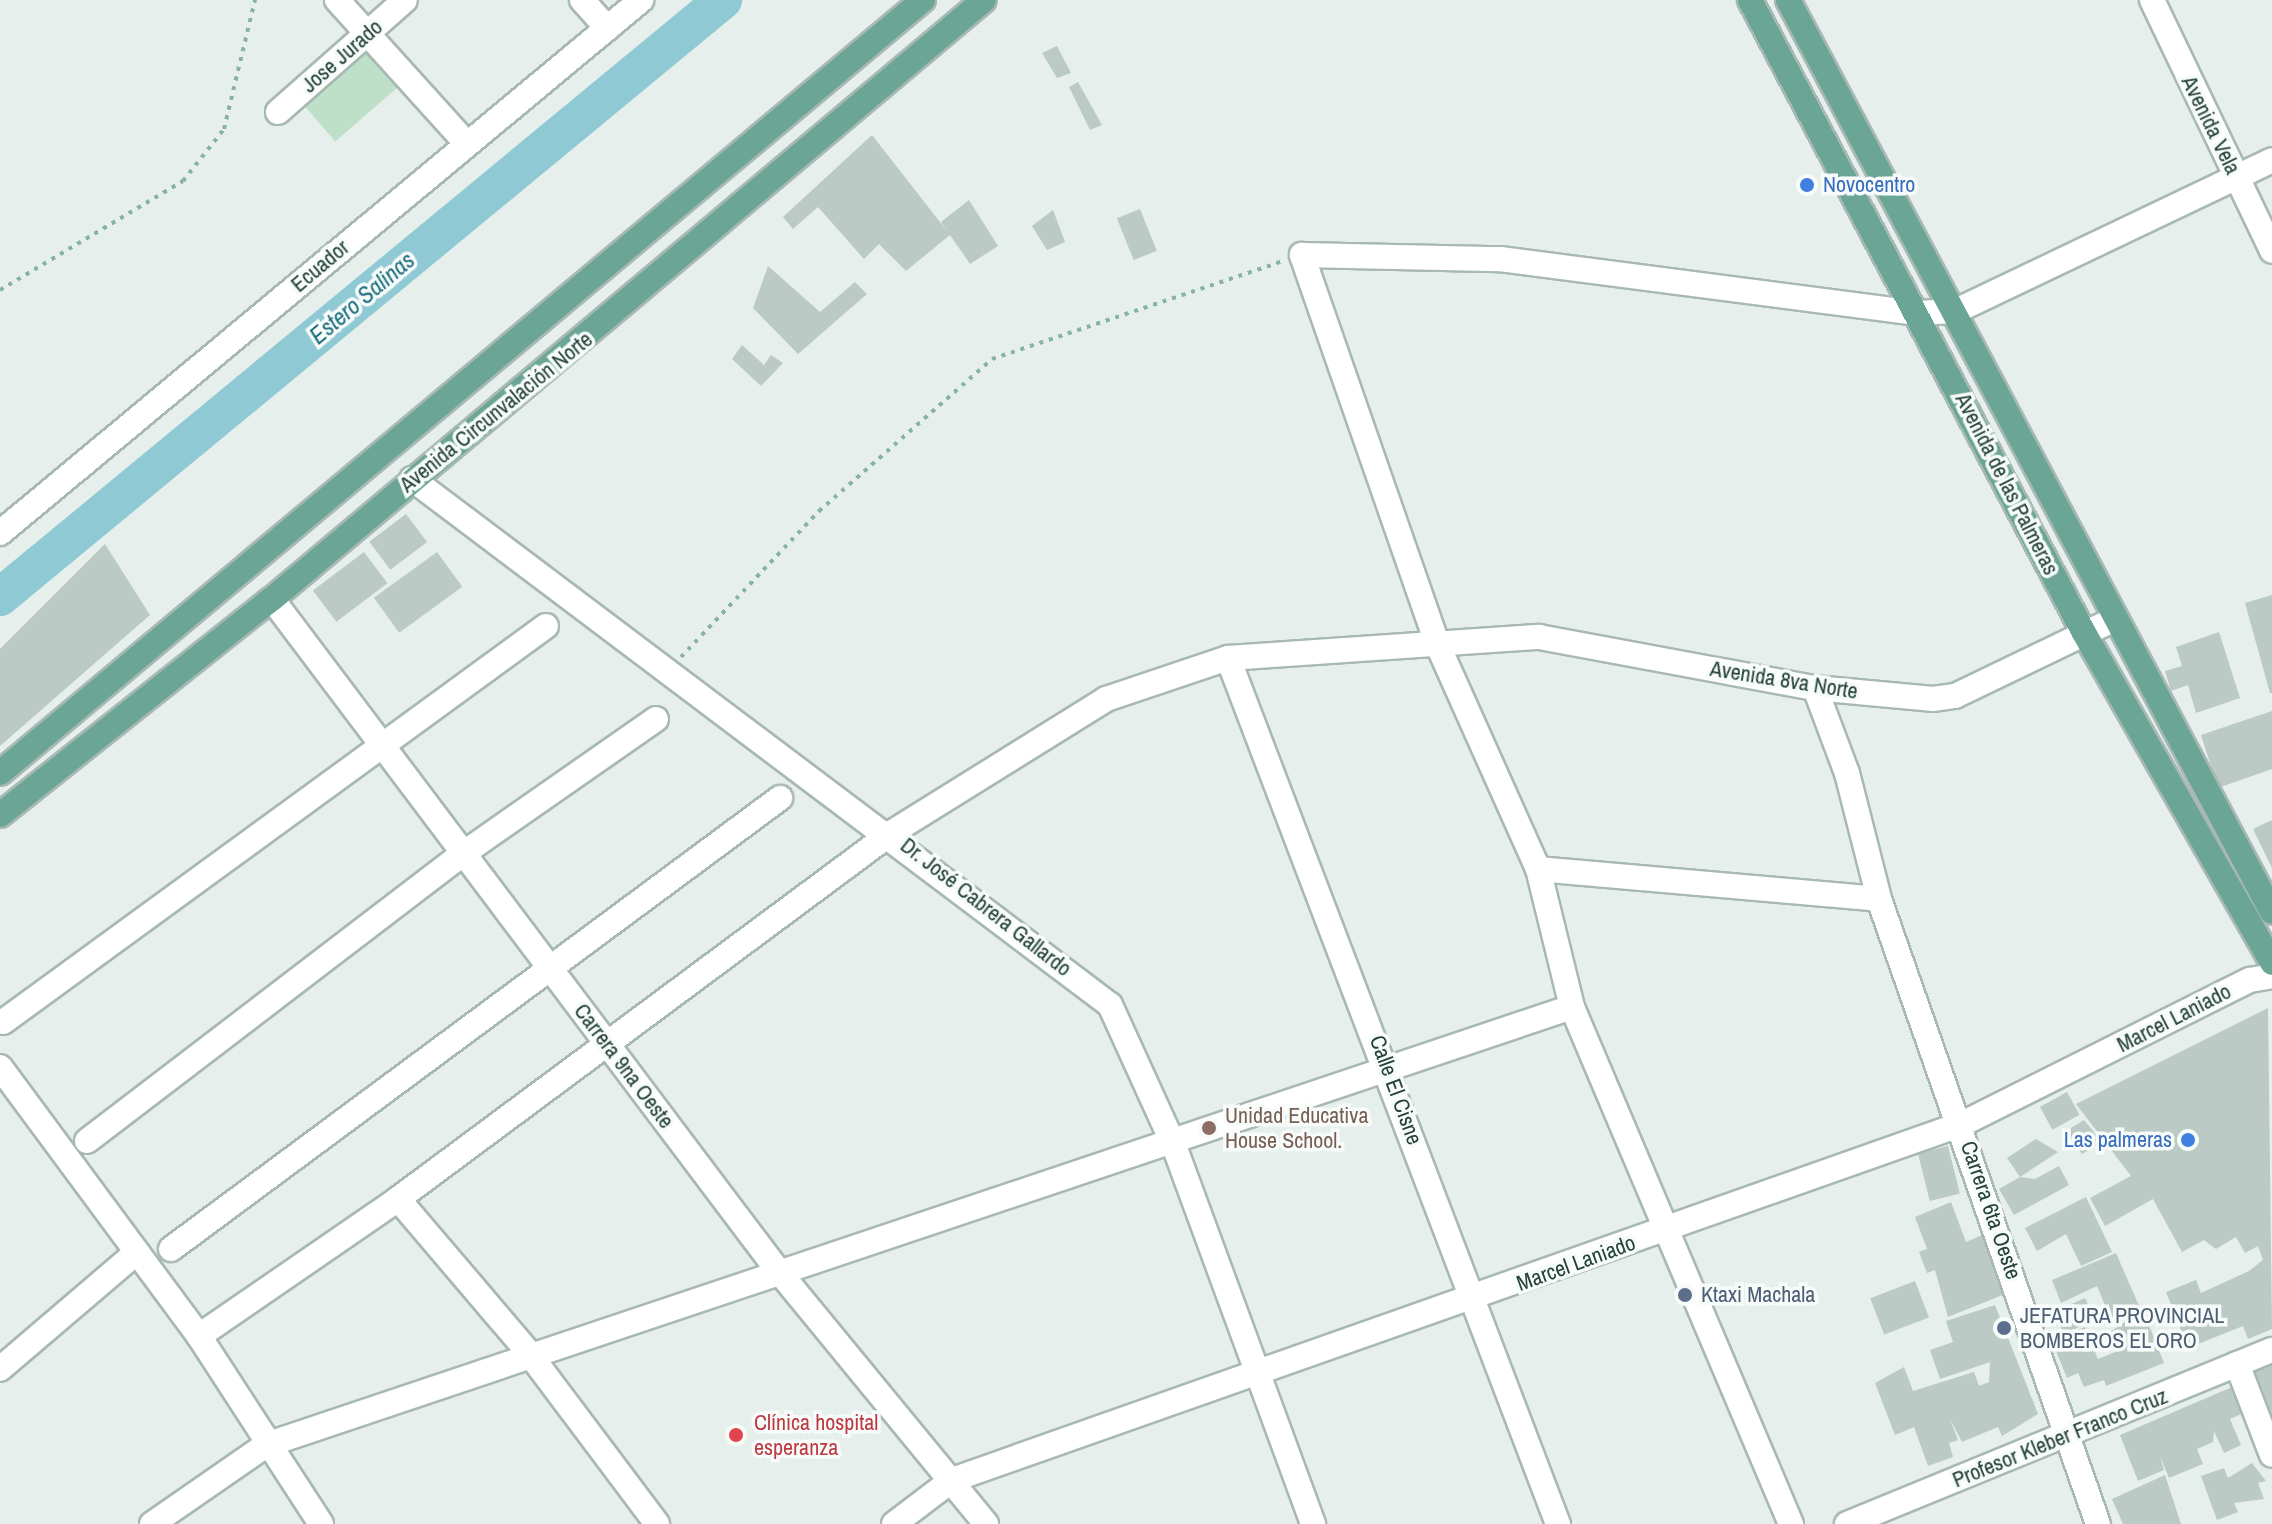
<!DOCTYPE html>
<meta charset="utf-8">
<style>
body{margin:0}
#map{position:relative;width:2272px;height:1524px;overflow:hidden;background:#e6efeb;font-family:"Archivo Narrow",sans-serif}
div>[style]{position:absolute}
.green>*{inset:0;background:#bfe0c8;transform-origin:0 0}
.river>*{height:38px;margin:-19px;padding:0 19px;transform-origin:19px;border-radius:19px;background:#8ec9d4}
.building>*{inset:0;background:#bbcac4;transform-origin:0 0}
.path>*{height:4px;margin-top:-2px;transform-origin:0;background:repeating-linear-gradient(90deg,#86b3a5 0 4px,transparent 0 10px)}
.roads{filter:drop-shadow(2px 0 #a8b8b2) drop-shadow(-2px 0 #a8b8b2) drop-shadow(0 2px #a8b8b2) drop-shadow(0 -2px #a8b8b2)}
.minor>*{height:24px;margin:-12px;padding:0 12px;transform-origin:12px;border-radius:12px;background:#fff}
.major>*{height:24px;margin:-12px;padding:0 12px;transform-origin:12px;border-radius:12px;background:#6aa596}
.dots>*{width:22px;height:22px;translate:-50% -50%;box-sizing:border-box;border:4px solid #f7fbf9;border-radius:50%}
span{translate:-50% -50%;white-space:nowrap;text-align:center;line-height:1.15;-webkit-text-stroke:7px #f7fbf9;paint-order:stroke}
.street-label{font-size:22px;color:#24423a}
.shop-label{font-size:22px;color:#366cbe}
.left{translate:0 -50%;text-align:left}
.right{translate:-100% -50%;text-align:right}
.education-label{font-size:22px;color:#785e54}
.service-label{font-size:22px;color:#4e5e75}
.health-label{font-size:22px;color:#be3a42}
.water-label{font-size:24px;color:#1c6f80;font-style:italic}
</style>
<div id="map">
<div class="green">
<i style="left:369px;top:46px;width:50px;height:88px;rotate:49deg"></i>
</div>
<div class="river">
<i style="left:0;top:597px;width:938px;rotate:-39.55deg"></i>
</div>
<div class="building">
<i style="clip-path:polygon(1057px 46px,1071px 73px,1057px 78px,1042px 53px)"></i>
<i style="clip-path:polygon(1078px 82px,1102px 125px,1090px 130px,1069px 87px)"></i>
<i style="clip-path:polygon(872px 135px,947px 231px,941px 222px,969px 200px,998px 246px,970px 264px,950px 235px,906px 271px,879px 244px,864px 259px,818px 207px,793px 229px,783px 217px)"></i>
<i style="left:1140px;top:209px;width:45px;height:25px;rotate:68deg"></i>
<i style="clip-path:polygon(1053px 210px,1065px 242px,1047px 250px,1032px 226px)"></i>
<i style="clip-path:polygon(768px 266px,820px 312px,855px 282px,867px 294px,798px 354px,753px 308px)"></i>
<i style="clip-path:polygon(742px 345px,764px 365px,771px 355px,783px 363px,761px 386px,732px 359px)"></i>
<i style="left:406px;top:514px;width:35px;height:46px;rotate:53deg"></i>
<i style="clip-path:polygon(105px 544px,150px 615px,0 746px,0 649px)"></i>
<i style="left:364px;top:552px;width:39px;height:64px;rotate:53deg"></i>
<i style="left:437px;top:552px;width:43px;height:78px;rotate:54deg"></i>
<i style="clip-path:polygon(2272px 595px,2272px 693px,2270px 693px,2245px 603px)"></i>
<i style="clip-path:polygon(2219px 632px,2240px 698px,2196px 713px,2188px 685px,2171px 691px,2165px 671px,2182px 666px,2176px 647px)"></i>
<i style="clip-path:polygon(2272px 711px,2272px 769px,2218px 788px,2201px 735px)"></i>
<i style="clip-path:polygon(2272px 820px,2272px 868px,2253px 829px)"></i>
<i style="clip-path:polygon(2268px 1008px,2272px 1329px,2248px 1339px,2243px 1326px,2188px 1348px,2166px 1292px,2196px 1280px,2201px 1293px,2249px 1271px,2263px 1260px,2258px 1246px,2245px 1253px,2236px 1237px,2216px 1249px,2204px 1240px,2182px 1252px,2153px 1199px,2105px 1226px,2090px 1198px,2131px 1176px,2076px 1104px)"></i>
<i style="left:2067px;top:1092px;width:26px;height:31px;rotate:61deg"></i>
<i style="clip-path:polygon(2084px 1120px,2102px 1142px,2082px 1154px,2066px 1131px)"></i>
<i style="clip-path:polygon(2036px 1139px,2058px 1152px,2020px 1177px,2035px 1179px,2059px 1166px,2069px 1185px,2014px 1215px,1999px 1189px,2020px 1177px,2007px 1158px)"></i>
<i style="left:1948px;top:1146px;width:49px;height:31px;rotate:76deg"></i>
<i style="clip-path:polygon(2086px 1197px,2112px 1252px,2081px 1266px,2066px 1234px,2037px 1251px,2025px 1228px)"></i>
<i style="clip-path:polygon(1951px 1202px,1966px 1242px,1982px 1235px,2005px 1294px,1948px 1317px,1935px 1270px,1927px 1273px,1919px 1252px,1927px 1249px,1915px 1217px)"></i>
<i style="clip-path:polygon(2116px 1253px,2140px 1308px,2111px 1320px,2097px 1286px,2061px 1303px,2052px 1280px)"></i>
<i style="left:1915px;top:1281px;width:39px;height:48px;rotate:69deg"></i>
<i style="left:2085px;top:1298px;width:24px;height:34px;rotate:66deg"></i>
<i style="clip-path:polygon(1995px 1305px,2038px 1414px,2002px 1436px,1998px 1427px,1962px 1442px,1950px 1419px,1958px 1440px,1949px 1443px,1953px 1457px,1928px 1466px,1914px 1427px,1895px 1435px,1875px 1383px,1904px 1367px,1913px 1391px,1974px 1372px,1979px 1386px,1989px 1382px,1990px 1362px,1940px 1379px,1930px 1350px,1953px 1342px,1946px 1321px)"></i>
<i style="clip-path:polygon(2143px 1310px,2164px 1363px,2106px 1386px,2104px 1380px,2084px 1387px,2078px 1373px,2067px 1378px,2052px 1341px,2085px 1327px,2098px 1359px,2118px 1351px,2110px 1332px)"></i>
<i style="clip-path:polygon(2272px 1364px,2272px 1434px,2250px 1372px)"></i>
<i style="clip-path:polygon(2232px 1387px,2244px 1413px,2230px 1419px,2241px 1445px,2224px 1453px,2214px 1431px,2213px 1442px,2197px 1449px,2203px 1464px,2169px 1478px,2160px 1456px,2164px 1470px,2138px 1481px,2120px 1435px)"></i>
<i style="clip-path:polygon(2252px 1463px,2266px 1481px,2258px 1483px,2264px 1499px,2234px 1503px,2238px 1512px,2217px 1520px,2201px 1476px,2224px 1468px,2228px 1478px)"></i>
<i style="clip-path:polygon(2165px 1475px,2181px 1524px,2123px 1524px,2112px 1499px)"></i>
</div>
<div class="path">
<i style="left:0;top:290px;width:213px;rotate:-30.8deg"></i>
<i style="left:183px;top:181px;width:66px;rotate:-51.7deg"></i>
<i style="left:224px;top:129px;width:133px;rotate:-76.5deg"></i>
<i style="left:681px;top:657px;width:201px;rotate:-46.6deg"></i>
<i style="left:819px;top:511px;width:230px;rotate:-41.3deg"></i>
<i style="left:992px;top:359px;width:305px;rotate:-18.6deg"></i>
</div>
<div class="roads">
<div class="minor">
<i style="left:337px;top:0;width:194px;rotate:47.9deg"></i>
<i style="left:582px;top:0;width:38px;rotate:48deg"></i>
<i style="left:2152px;top:0;width:278px;rotate:64.4deg"></i>
<i style="left:278px;top:112px;width:169px;rotate:-41.4deg"></i>
<i style="left:412px;top:479px;width:874px;rotate:37deg"></i>
<i style="left:1110px;top:1005px;width:152px;rotate:65.5deg"></i>
<i style="left:1173px;top:1143px;width:406px;rotate:69.8deg"></i>
<i style="left:0;top:533px;width:834px;rotate:-39.74deg"></i>
<i style="left:272px;top:599px;width:838px;rotate:53.01deg"></i>
<i style="left:776px;top:1268px;width:331px;rotate:50.6deg"></i>
<i style="left:1228px;top:658px;width:927px;rotate:69.14deg"></i>
<i style="left:1815px;top:688px;width:91px;rotate:69.4deg"></i>
<i style="left:1847px;top:773px;width:130px;rotate:75.7deg"></i>
<i style="left:1879px;top:899px;width:662px;rotate:70.69deg"></i>
<i style="left:1538px;top:869px;width:342px;rotate:5deg"></i>
<i style="left:3px;top:1022px;width:672px;rotate:-36.1deg"></i>
<i style="left:0;top:1067px;width:335px;rotate:53.5deg"></i>
<i style="left:199px;top:1336px;width:224px;rotate:57deg"></i>
<i style="left:87px;top:1141px;width:474px;rotate:-37.4deg"></i>
<i style="left:464px;top:853px;width:234px;rotate:-34.9deg"></i>
<i style="left:398px;top:1199px;width:201px;rotate:49.6deg"></i>
<i style="left:528px;top:1352px;width:215px;rotate:53.1deg"></i>
<i style="left:171px;top:1249px;width:758px;rotate:-36.52deg"></i>
<i style="left:199px;top:1336px;width:242px;rotate:-34.5deg"></i>
<i style="left:398px;top:1199px;width:614px;rotate:-36.59deg"></i>
<i style="left:891px;top:833px;width:253px;rotate:-31.9deg"></i>
<i style="left:1106px;top:699px;width:129px;rotate:-18.6deg"></i>
<i style="left:1228px;top:658px;width:312px;rotate:-3.9deg"></i>
<i style="left:1539px;top:637px;width:281px;rotate:10.5deg"></i>
<i style="left:1815px;top:688px;width:119px;rotate:5.3deg"></i>
<i style="left:1933px;top:699px;width:22px;rotate:-8deg"></i>
<i style="left:1955px;top:696px;width:178px;rotate:-25.7deg"></i>
<i style="left:2237px;top:1364px;width:97px;rotate:69deg"></i>
<i style="left:0;top:1369px;width:180px;rotate:-40.5deg"></i>
<i style="left:152px;top:1524px;width:139px;rotate:-34.7deg"></i>
<i style="left:266px;top:1445px;width:1377px;rotate:-18.54deg"></i>
<i style="left:894px;top:1524px;width:73px;rotate:-37.2deg"></i>
<i style="left:952px;top:1480px;width:1071px;rotate:-19.42deg"></i>
<i style="left:1962px;top:1124px;width:322px;rotate:-26.6deg"></i>
<i style="left:2250px;top:980px;width:22px;rotate:-10deg"></i>
<i style="left:1791px;top:1524px;width:561px;rotate:-112.96deg"></i>
<i style="left:1572px;top:1007px;width:142px;rotate:-103.8deg"></i>
<i style="left:1538px;top:869px;width:248px;rotate:-114.1deg"></i>
<i style="left:1437px;top:643px;width:411px;rotate:-109.2deg"></i>
<i style="left:1302px;top:255px;width:198px;rotate:1.2deg"></i>
<i style="left:1500px;top:259px;width:421px;rotate:7.4deg"></i>
<i style="left:1918px;top:313px;width:38px;rotate:-3deg"></i>
<i style="left:1956px;top:311px;width:350px;rotate:-25.5deg"></i>
<i style="left:1847px;top:1524px;width:459px;rotate:-22.3deg"></i>
</div>
<div class="major">
<i style="left:1750px;top:0;width:713px;rotate:62.18deg"></i>
<i style="left:2083px;top:631px;width:382px;rotate:60.3deg"></i>
<i style="left:1788px;top:0;width:1032px;rotate:62.05deg"></i>
<i style="left:0;top:773px;width:1204px;rotate:-39.95deg"></i>
<i style="left:0;top:815px;width:347px;rotate:-38.5deg"></i>
<i style="left:272px;top:599px;width:930px;rotate:-40.07deg"></i>
</div>
</div>
<div class="dots">
<i style="left:1807px;top:185px;background:#3f7fe0"></i>
<i style="left:1209px;top:1128px;background:#8d6e63"></i>
<i style="left:2188px;top:1140px;background:#3f7fe0"></i>
<i style="left:1685px;top:1295px;background:#5c6f8a"></i>
<i style="left:2004px;top:1328px;background:#5c6f8a"></i>
<i style="left:736px;top:1435px;background:#e0444e"></i>
</div>
<div class="street-label">
<span style="left:342px;top:56px;rotate:-41deg">Jose Jurado</span>
<span style="left:2211px;top:125px;rotate:64deg">Avenida Vela</span>
<span style="left:320px;top:266px;rotate:-40deg">Ecuador</span>
<span style="left:496px;top:412px;rotate:-39deg">Avenida Circunvalación Norte</span>
<span style="left:2007px;top:484px;rotate:63deg">Avenida de las Palmeras</span>
<span style="left:1784px;top:680px;rotate:9deg">Avenida 8va Norte</span>
<span style="left:986px;top:907px;rotate:38deg">Dr. José Cabrera Gallardo</span>
<span style="left:2174px;top:1018px;rotate:-27deg">Marcel Laniado</span>
<span style="left:624px;top:1066px;rotate:53deg">Carrera 9na Oeste</span>
<span style="left:1396px;top:1090px;rotate:70deg">Calle El Cisne</span>
<span style="left:1991px;top:1210px;rotate:71deg">Carrera 6ta Oeste</span>
<span style="left:1576px;top:1263px;rotate:-20deg">Marcel Laniado</span>
<span style="left:2060px;top:1438px;rotate:-22deg">Profesor Kleber Franco Cruz</span>
</div>
<div class="shop-label">
<span class="left" style="left:1823px;top:185px">Novocentro</span>
<span class="right" style="left:2172px;top:1140px">Las palmeras</span>
</div>
<div class="education-label">
<span class="left" style="left:1225px;top:1128px">Unidad Educativa<br>House School.</span>
</div>
<div class="service-label">
<span class="left" style="left:1701px;top:1295px">Ktaxi Machala</span>
<span class="left" style="left:2020px;top:1328px">JEFATURA PROVINCIAL<br>BOMBEROS EL ORO</span>
</div>
<div class="health-label">
<span class="left" style="left:754px;top:1435px">Clínica hospital<br>esperanza</span>
</div>
<div class="water-label">
<span style="left:362px;top:298px;rotate:-40deg">Estero Salinas</span>
</div>
</div>
